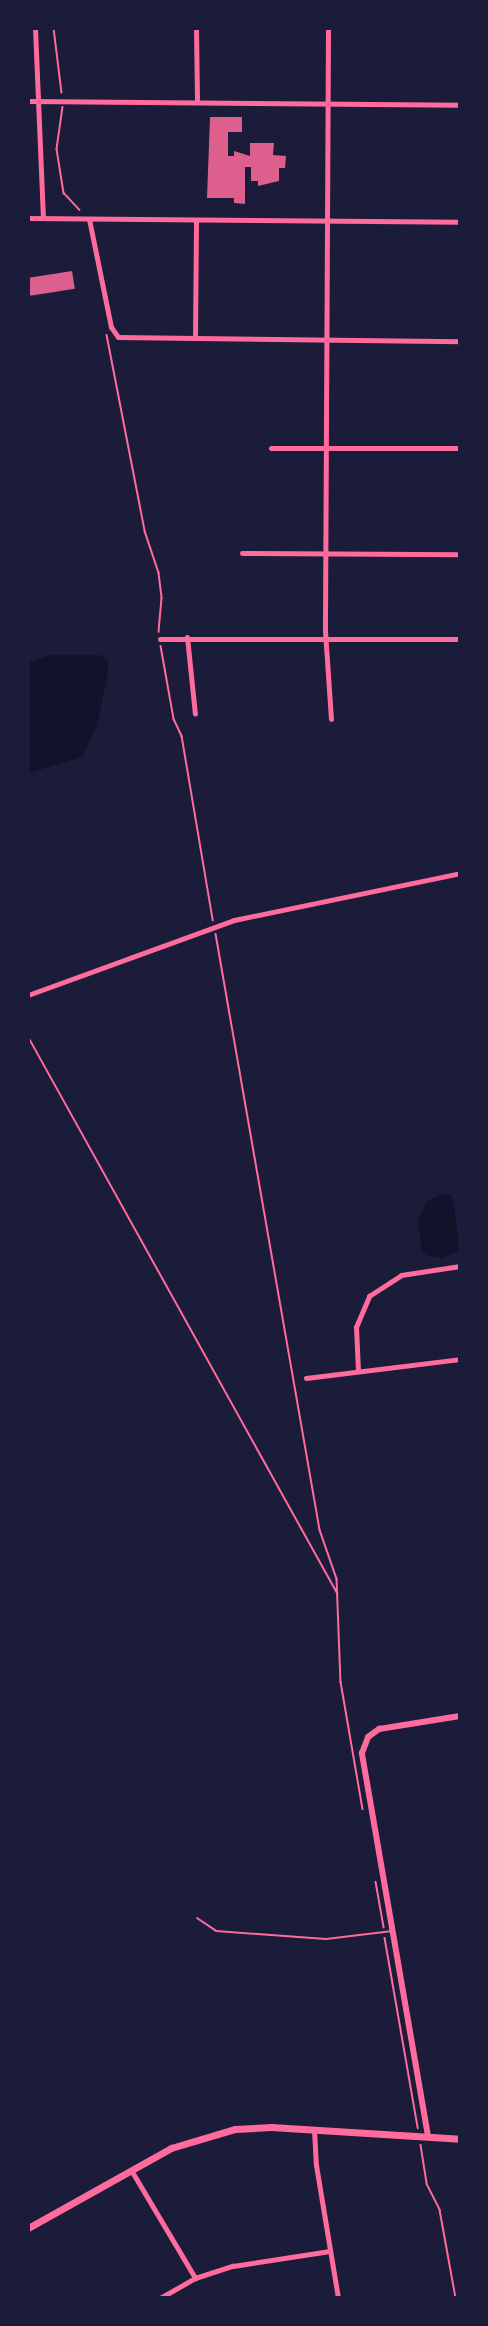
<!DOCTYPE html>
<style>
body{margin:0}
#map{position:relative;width:488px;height:2326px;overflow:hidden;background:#1b1b3a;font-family:"PT Serif",serif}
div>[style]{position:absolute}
.water>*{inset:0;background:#12122b}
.building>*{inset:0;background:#dd5f8e;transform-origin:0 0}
.path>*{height:1.5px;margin:-0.75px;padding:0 0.75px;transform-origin:0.75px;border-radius:0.75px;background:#ff6b9d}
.service>*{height:2px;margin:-1px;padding:0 1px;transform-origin:1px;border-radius:1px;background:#ff6b9d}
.minor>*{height:5px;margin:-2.5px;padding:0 2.5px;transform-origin:2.5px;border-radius:2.5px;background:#ff6b9d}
.tertiary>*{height:6px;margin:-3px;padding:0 3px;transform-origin:3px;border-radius:3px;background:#ff6b9d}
.secondary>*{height:7px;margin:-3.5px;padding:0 3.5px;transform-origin:3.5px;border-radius:3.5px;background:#ff6b9d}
span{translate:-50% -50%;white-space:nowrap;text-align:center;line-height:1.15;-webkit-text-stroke:4.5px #1b1b3a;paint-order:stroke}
.frame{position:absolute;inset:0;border:30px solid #1b1b3a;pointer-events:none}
</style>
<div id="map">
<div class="water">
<i style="clip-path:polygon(51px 655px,100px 655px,108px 660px,108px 672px,97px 726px,82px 757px,29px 773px,29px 662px)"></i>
<i style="clip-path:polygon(443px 1194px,450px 1194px,453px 1200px,460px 1251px,442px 1258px,426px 1255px,422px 1251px,418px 1220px,427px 1201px)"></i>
</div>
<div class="building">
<i style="clip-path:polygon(210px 117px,242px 117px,242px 132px,228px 132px,228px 156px,234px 156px,234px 151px,250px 156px,250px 143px,274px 143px,273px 155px,286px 156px,285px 168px,279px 168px,279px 181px,258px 186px,258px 181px,251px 181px,251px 167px,245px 167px,245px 204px,234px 203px,234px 198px,207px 198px)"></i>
<i style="left:72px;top:271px;width:18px;height:45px;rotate:81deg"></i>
</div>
<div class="path">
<i style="left:54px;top:28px;width:65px;rotate:83deg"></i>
<i style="left:63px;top:107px;width:42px;rotate:98.1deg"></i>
<i style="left:57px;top:149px;width:45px;rotate:81deg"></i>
<i style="left:64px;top:193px;width:23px;rotate:47deg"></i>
<i style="left:107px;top:335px;width:200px;rotate:79deg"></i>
<i style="left:145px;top:531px;width:44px;rotate:71.6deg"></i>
<i style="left:159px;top:573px;width:25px;rotate:83deg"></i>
<i style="left:162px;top:598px;width:34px;rotate:95deg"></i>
<i style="left:161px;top:646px;width:74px;rotate:79.9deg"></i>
<i style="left:174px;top:719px;width:19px;rotate:65deg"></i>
<i style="left:182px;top:736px;width:187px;rotate:80.4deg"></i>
<i style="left:216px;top:934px;width:605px;rotate:80.1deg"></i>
<i style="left:320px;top:1530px;width:52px;rotate:70.9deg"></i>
<i style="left:337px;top:1579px;width:103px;rotate:87.8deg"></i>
<i style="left:341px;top:1682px;width:129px;rotate:80.2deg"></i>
<i style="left:28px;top:1036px;width:638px;rotate:60.95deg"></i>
<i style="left:376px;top:1882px;width:46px;rotate:79.9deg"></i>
<i style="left:385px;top:1938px;width:193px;rotate:80.1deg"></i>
<i style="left:421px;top:2145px;width:39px;rotate:81deg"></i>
<i style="left:427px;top:2184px;width:29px;rotate:63deg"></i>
<i style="left:440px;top:2210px;width:89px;rotate:79.7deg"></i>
</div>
<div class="service">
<i style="left:197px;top:1918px;width:23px;rotate:34deg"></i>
<i style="left:216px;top:1931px;width:110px;rotate:4.2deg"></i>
<i style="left:326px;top:1939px;width:67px;rotate:-6.8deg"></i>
</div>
<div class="minor">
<i style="left:35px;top:28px;width:190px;rotate:87.6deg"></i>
<i style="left:196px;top:28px;width:74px;rotate:89.2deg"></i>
<i style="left:328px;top:28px;width:603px;rotate:90.29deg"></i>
<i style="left:325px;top:631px;width:88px;rotate:86.1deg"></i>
<i style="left:28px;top:101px;width:432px;rotate:0.5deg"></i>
<i style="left:28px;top:218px;width:432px;rotate:0.5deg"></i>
<i style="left:89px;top:219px;width:110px;rotate:78.5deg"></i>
<i style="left:111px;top:327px;width:12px;rotate:55deg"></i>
<i style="left:118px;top:337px;width:342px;rotate:0.7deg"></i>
<i style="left:195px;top:338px;width:118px;rotate:-89.5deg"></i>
<i style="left:271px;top:448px;width:189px"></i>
<i style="left:242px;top:553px;width:218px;rotate:0.3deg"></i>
<i style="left:187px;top:637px;width:77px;rotate:84.1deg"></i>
<i style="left:160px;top:639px;width:300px"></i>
<i style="left:28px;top:995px;width:219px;rotate:-20deg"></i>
<i style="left:234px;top:920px;width:231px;rotate:-11.7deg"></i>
<i style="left:358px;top:1371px;width:44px;rotate:-92.6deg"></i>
<i style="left:356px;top:1327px;width:34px;rotate:-67deg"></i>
<i style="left:369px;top:1296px;width:38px;rotate:-33deg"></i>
<i style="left:401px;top:1275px;width:60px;rotate:-8.7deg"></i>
<i style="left:306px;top:1378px;width:155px;rotate:-7deg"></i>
<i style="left:314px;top:2129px;width:36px;rotate:87deg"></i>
<i style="left:316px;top:2165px;width:135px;rotate:80.6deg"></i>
<i style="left:131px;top:2170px;width:126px;rotate:59.3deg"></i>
<i style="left:160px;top:2298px;width:40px;rotate:-29.7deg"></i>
<i style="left:195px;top:2278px;width:40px;rotate:-18deg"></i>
<i style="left:233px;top:2266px;width:98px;rotate:-8.8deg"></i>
</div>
<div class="tertiary">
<i style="left:428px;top:2136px;width:389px;rotate:-99.8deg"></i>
<i style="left:362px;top:1753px;width:17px;rotate:-69deg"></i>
<i style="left:368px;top:1737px;width:14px;rotate:-36deg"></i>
<i style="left:379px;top:1729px;width:82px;rotate:-9.1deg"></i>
</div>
<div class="secondary">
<i style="left:28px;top:2228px;width:164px;rotate:-29.2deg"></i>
<i style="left:171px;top:2148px;width:67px;rotate:-16.5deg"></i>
<i style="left:235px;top:2129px;width:36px;rotate:-3deg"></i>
<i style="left:271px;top:2127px;width:189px;rotate:3.6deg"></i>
</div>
<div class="frame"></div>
</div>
